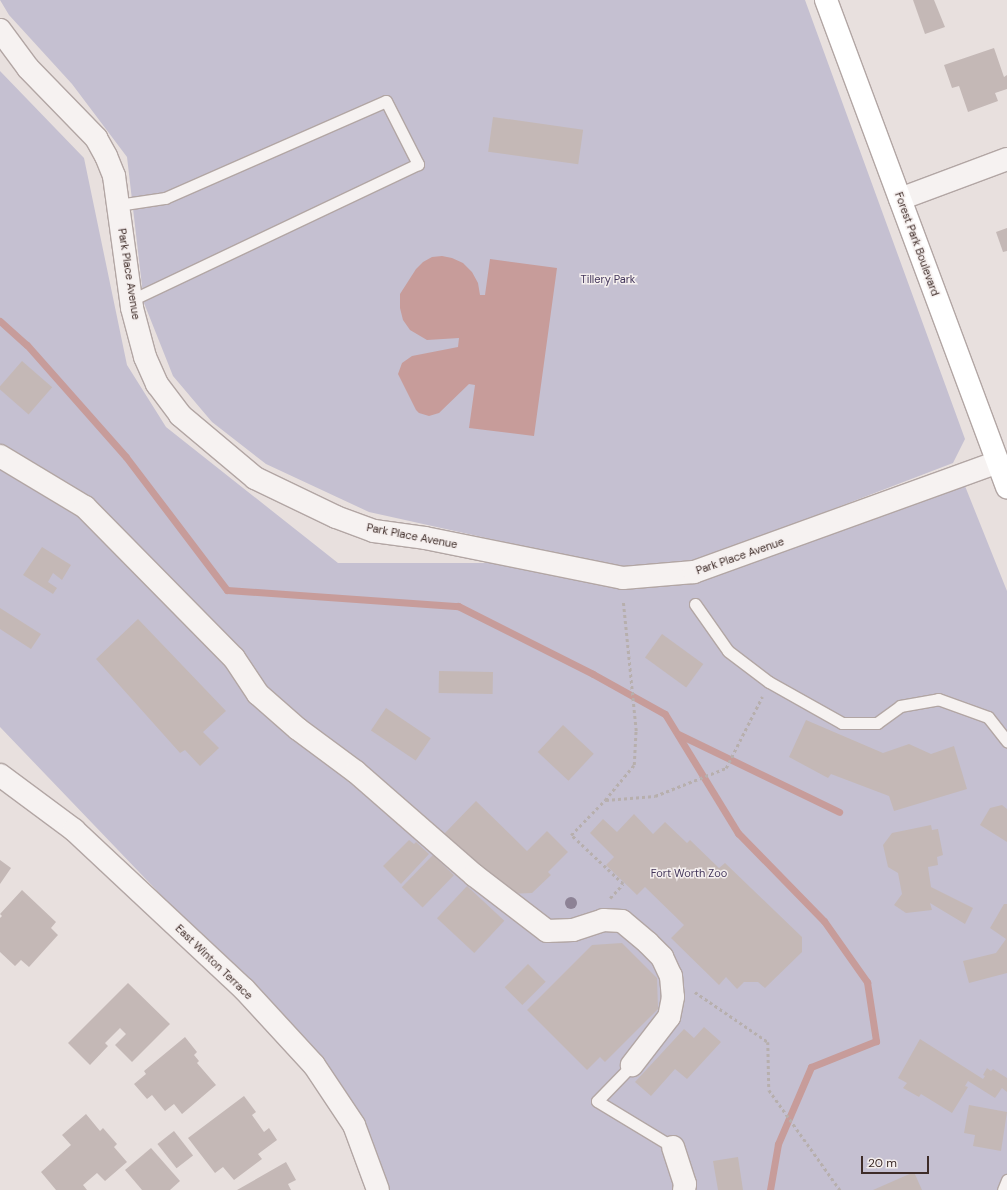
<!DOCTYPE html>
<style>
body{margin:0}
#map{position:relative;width:1007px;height:1190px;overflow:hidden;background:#e8e0de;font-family:"DM Sans",sans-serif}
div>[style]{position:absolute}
.green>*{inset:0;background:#c5c0d1}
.water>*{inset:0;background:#c79c9a}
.stream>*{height:7px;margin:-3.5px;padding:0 3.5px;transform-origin:3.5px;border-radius:3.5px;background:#c79c9a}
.building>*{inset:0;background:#c4b8b6;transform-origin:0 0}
.path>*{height:2.5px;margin-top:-1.25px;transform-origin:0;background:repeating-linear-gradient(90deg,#b7afad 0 3px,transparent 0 6px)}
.roads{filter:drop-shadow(1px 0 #b2a6a4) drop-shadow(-1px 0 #b2a6a4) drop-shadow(0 1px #b2a6a4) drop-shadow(0 -1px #b2a6a4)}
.lane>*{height:11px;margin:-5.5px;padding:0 5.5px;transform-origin:5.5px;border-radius:5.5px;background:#f6f2f1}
.street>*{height:22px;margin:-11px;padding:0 11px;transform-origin:11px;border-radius:11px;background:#f6f2f1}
.secondary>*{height:22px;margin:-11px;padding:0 11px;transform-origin:11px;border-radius:11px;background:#fff}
.trees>*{width:12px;height:12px;margin:-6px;border-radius:50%;background:#8d8295}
span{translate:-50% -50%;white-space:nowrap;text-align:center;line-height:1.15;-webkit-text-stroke:3px #f5efee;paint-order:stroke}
.street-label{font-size:11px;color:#3e2c28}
.park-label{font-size:11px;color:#42355a}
.scale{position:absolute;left:861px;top:1156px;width:68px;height:18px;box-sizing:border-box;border:2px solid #3e2c28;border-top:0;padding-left:5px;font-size:12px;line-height:14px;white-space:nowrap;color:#3e2c28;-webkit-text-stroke:3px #f5efee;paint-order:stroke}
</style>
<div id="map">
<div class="green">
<i style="clip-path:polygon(0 0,805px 0,965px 439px,953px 463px,752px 540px,957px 466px,1007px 591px,1007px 1190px,385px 1190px,256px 994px,0 727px,0 71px,84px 158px,127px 365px,166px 427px,338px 563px,600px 563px,369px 512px,266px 464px,212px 422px,173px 376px,144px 303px,127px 157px,72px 84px,9px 15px)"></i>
</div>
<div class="water">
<i style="clip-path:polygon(442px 256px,452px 258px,463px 263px,472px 272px,478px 283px,480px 295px,485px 295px,490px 259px,557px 268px,534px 436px,469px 428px,475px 385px,469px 384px,439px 413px,429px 416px,419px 413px,416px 410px,398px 374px,402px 363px,412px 356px,458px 347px,459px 338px,427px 340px,410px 330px,403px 320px,400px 308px,400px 294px,416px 269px,423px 262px,432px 257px)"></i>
</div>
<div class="stream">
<i style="left:0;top:321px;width:36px;rotate:42deg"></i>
<i style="left:27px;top:345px;width:149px;rotate:48.5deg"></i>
<i style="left:126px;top:457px;width:167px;rotate:52.8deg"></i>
<i style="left:227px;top:590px;width:232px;rotate:4deg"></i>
<i style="left:458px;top:606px;width:151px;rotate:26.7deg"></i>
<i style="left:593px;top:674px;width:82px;rotate:29.1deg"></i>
<i style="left:665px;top:714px;width:140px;rotate:58.5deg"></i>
<i style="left:738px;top:833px;width:123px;rotate:45.7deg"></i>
<i style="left:824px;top:921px;width:75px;rotate:54.8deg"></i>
<i style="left:867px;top:982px;width:60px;rotate:81.3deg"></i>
<i style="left:876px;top:1041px;width:70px;rotate:158.2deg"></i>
<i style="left:811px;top:1067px;width:84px;rotate:113.2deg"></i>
<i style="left:778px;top:1144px;width:47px;rotate:99.9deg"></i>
<i style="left:678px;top:734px;width:179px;rotate:25.8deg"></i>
</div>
<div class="building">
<i style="clip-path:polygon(913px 0,934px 0,945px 27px,925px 34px)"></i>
<i style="clip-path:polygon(994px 48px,1004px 77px,1007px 75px,1007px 89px,995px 93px,998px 101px,968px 112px,959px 86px,952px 88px,944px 65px)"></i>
<i style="left:493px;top:117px;width:91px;height:35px;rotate:8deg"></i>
<i style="clip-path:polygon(1007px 228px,1007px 251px,1003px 252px,996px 232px)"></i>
<i style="left:22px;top:361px;width:40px;height:36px;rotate:41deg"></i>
<i style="clip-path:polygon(42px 547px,71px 565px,62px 580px,53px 573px,48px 582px,57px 588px,53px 594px,23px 575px)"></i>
<i style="clip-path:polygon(0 608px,41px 634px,31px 649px,0 629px)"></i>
<i style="clip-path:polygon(138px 619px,226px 711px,203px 732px,219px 748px,200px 766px,185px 750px,180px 753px,96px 659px)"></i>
<i style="left:662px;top:634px;width:51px;height:29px;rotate:36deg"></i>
<i style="left:439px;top:671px;width:54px;height:22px;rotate:1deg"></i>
<i style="left:386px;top:708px;width:54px;height:27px;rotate:34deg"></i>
<i style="clip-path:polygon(806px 720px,883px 753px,909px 744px,931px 754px,954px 746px,967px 789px,894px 811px,889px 796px,831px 774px,828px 778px,789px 757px)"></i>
<i style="left:563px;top:725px;width:42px;height:37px;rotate:43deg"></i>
<i style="clip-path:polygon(476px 801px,527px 851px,547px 831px,568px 852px,548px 872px,551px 875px,532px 893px,505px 894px,444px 834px)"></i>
<i style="clip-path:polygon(1002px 805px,1007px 809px,1007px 842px,980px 825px,990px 808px)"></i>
<i style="clip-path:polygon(634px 814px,653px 834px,665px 822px,687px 843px,690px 840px,719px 868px,725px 863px,802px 937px,802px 952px,765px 988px,758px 982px,744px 982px,737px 989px,726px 977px,719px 985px,671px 938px,684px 925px,645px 887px,637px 895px,606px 865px,614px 857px,590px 833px,603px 819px,617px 832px)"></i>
<i style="clip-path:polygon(931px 825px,932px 830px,938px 829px,943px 855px,937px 857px,938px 865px,928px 867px,931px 887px,973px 908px,965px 924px,930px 903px,932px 910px,906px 913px,894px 905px,902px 894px,898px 873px,888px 867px,883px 845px,892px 833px)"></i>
<i style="clip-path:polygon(409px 840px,414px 844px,416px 842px,429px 854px,401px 884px,383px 866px)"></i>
<i style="left:433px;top:855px;width:29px;height:45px;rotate:44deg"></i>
<i style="clip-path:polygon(0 860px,11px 868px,0 884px)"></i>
<i style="left:467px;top:886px;width:51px;height:44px;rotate:43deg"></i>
<i style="clip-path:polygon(22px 890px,56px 922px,51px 928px,58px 935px,29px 967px,21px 960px,15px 966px,0 952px,0 918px,2px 916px,0 914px)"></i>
<i style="clip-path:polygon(1004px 904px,1007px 904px,1007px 973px,969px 983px,963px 961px,996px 953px,1006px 939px,990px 928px)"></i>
<i style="clip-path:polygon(622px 943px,657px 978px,658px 1009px,605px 1062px,600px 1057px,587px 1070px,527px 1010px,592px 945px)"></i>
<i style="left:528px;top:964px;width:25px;height:33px;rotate:45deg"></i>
<i style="clip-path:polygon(128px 983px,170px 1024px,132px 1062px,115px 1045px,126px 1034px,120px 1028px,105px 1043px,108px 1046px,90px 1065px,68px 1043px)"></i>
<i style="clip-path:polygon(704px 1027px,721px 1042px,687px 1079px,675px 1069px,651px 1096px,635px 1082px,684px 1029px,694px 1038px)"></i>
<i style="clip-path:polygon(185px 1037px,197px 1052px,194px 1055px,199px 1061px,197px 1063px,216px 1085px,182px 1114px,174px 1104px,165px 1111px,152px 1095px,147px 1099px,134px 1084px,146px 1074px,144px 1071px)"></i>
<i style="clip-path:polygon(920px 1039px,983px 1079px,985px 1076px,983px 1075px,987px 1068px,991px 1071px,993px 1069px,1007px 1078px,1007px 1092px,1002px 1088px,995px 1098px,968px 1081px,965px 1086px,968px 1087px,952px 1113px,921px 1094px,919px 1097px,903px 1088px,907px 1083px,898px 1078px)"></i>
<i style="clip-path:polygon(244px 1096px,256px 1112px,252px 1115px,264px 1132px,269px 1128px,277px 1140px,258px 1154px,262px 1159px,234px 1180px,223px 1167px,215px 1173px,188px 1138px)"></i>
<i style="clip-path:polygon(969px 1105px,1007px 1112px,1001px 1151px,973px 1146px,975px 1135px,964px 1133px)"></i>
<i style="clip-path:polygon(86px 1114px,100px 1131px,103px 1128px,117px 1144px,114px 1147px,127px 1162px,105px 1181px,97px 1173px,83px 1185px,87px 1190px,56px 1190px,41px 1172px,71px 1145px,62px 1135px)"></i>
<i style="left:174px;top:1131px;width:31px;height:21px;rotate:52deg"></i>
<i style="clip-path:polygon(151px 1148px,180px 1181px,170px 1190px,142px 1190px,125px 1170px)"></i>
<i style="clip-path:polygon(738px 1157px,743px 1190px,718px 1190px,713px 1161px)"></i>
<i style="clip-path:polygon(286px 1162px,296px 1180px,288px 1184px,291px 1190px,237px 1190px)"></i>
<i style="clip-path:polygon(914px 1172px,922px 1190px,873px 1190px)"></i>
</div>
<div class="path">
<i style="left:606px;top:800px;width:49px;rotate:-4.7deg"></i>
<i style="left:655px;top:796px;width:76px;rotate:-21.5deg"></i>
<i style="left:726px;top:768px;width:80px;rotate:-63.1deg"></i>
<i style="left:610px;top:898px;width:19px;rotate:-47deg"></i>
<i style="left:623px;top:884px;width:71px;rotate:-136.7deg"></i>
<i style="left:571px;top:835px;width:49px;rotate:-45.8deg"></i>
<i style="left:605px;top:800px;width:45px;rotate:-50.4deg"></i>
<i style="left:634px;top:765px;width:34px;rotate:-87deg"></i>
<i style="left:636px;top:731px;width:131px;rotate:-95.7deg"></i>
<i style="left:695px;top:992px;width:88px;rotate:34.4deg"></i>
<i style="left:768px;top:1042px;width:48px;rotate:88.8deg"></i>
<i style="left:769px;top:1090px;width:123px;rotate:54.6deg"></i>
</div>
<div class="roads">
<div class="lane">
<i style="left:118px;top:205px;width:48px;rotate:-8.5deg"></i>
<i style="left:165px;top:198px;width:241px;rotate:-23.7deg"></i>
<i style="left:386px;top:101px;width:71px;rotate:63.1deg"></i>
<i style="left:418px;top:164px;width:318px;rotate:154.6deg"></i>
<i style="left:695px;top:604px;width:57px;rotate:54.9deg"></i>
<i style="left:728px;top:651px;width:51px;rotate:37.1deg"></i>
<i style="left:769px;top:682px;width:84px;rotate:29.3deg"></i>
<i style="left:842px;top:723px;width:35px"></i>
<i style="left:877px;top:723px;width:29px;rotate:-36deg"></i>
<i style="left:900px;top:706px;width:39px;rotate:-10deg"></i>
<i style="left:938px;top:699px;width:53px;rotate:19.8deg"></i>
<i style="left:988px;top:717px;width:31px;rotate:52deg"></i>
<i style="left:632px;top:1065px;width:50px;rotate:134.2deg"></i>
<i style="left:597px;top:1101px;width:89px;rotate:31.2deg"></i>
<i style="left:1003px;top:1190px;width:11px;rotate:-68deg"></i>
</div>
<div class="street">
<i style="left:0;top:30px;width:47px;rotate:53.6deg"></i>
<i style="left:28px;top:68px;width:98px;rotate:45.8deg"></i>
<i style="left:96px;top:138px;width:21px;rotate:61deg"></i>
<i style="left:106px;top:156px;width:22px;rotate:68deg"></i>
<i style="left:114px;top:176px;width:133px;rotate:82.2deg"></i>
<i style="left:132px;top:308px;width:51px;rotate:75.1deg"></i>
<i style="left:145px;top:357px;width:30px;rotate:66deg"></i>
<i style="left:157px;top:384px;width:39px;rotate:53deg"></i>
<i style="left:180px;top:415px;width:98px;rotate:40deg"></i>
<i style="left:255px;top:478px;width:90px;rotate:25.7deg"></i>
<i style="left:336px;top:517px;width:40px;rotate:20.2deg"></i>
<i style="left:374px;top:531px;width:51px;rotate:7.8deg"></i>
<i style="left:425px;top:538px;width:202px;rotate:11.4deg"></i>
<i style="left:623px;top:578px;width:71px;rotate:-4.8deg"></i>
<i style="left:694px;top:572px;width:323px;rotate:-19.9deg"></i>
<i style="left:900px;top:199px;width:114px;rotate:-20.5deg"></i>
<i style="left:0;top:456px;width:99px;rotate:31deg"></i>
<i style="left:85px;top:507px;width:212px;rotate:45.4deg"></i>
<i style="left:234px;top:658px;width:43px;rotate:56.3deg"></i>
<i style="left:258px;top:694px;width:53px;rotate:41.2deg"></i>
<i style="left:298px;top:729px;width:72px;rotate:36.6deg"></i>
<i style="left:356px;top:772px;width:157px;rotate:41.1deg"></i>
<i style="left:474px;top:875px;width:92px;rotate:37.5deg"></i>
<i style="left:547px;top:931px;width:26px;rotate:-2deg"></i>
<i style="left:573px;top:930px;width:32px;rotate:-18deg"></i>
<i style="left:603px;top:920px;width:19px;rotate:3deg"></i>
<i style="left:622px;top:921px;width:34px;rotate:40deg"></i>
<i style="left:648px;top:943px;width:20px;rotate:45deg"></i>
<i style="left:662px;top:957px;width:21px;rotate:65deg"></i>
<i style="left:671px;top:976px;width:21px;rotate:85deg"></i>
<i style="left:673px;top:997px;width:20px;rotate:101deg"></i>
<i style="left:669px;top:1017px;width:61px;rotate:127.6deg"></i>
<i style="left:0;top:775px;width:92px;rotate:36.6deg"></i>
<i style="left:74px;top:830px;width:233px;rotate:43.1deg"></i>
<i style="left:244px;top:989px;width:103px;rotate:47.4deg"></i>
<i style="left:314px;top:1065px;width:72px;rotate:56.3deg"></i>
<i style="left:354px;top:1125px;width:69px;rotate:69.7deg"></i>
<i style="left:673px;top:1147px;width:39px;rotate:72deg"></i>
<i style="left:685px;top:1184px;width:6px;rotate:99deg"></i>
</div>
<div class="secondary">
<i style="left:826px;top:0;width:520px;rotate:69.61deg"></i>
</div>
</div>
<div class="trees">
<i style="left:571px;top:903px"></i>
</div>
<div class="street-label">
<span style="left:917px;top:244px;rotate:70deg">Forest Park Boulevard</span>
<span style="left:129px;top:274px;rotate:81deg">Park Place Avenue</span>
<span style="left:412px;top:536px;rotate:11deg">Park Place Avenue</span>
<span style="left:740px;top:556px;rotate:-19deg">Park Place Avenue</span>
<span style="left:214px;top:962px;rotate:44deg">East Winton Terrace</span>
</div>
<div class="park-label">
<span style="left:608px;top:279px">Tillery Park</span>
<span style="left:689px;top:873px">Fort Worth Zoo</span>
</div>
<div class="scale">20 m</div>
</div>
